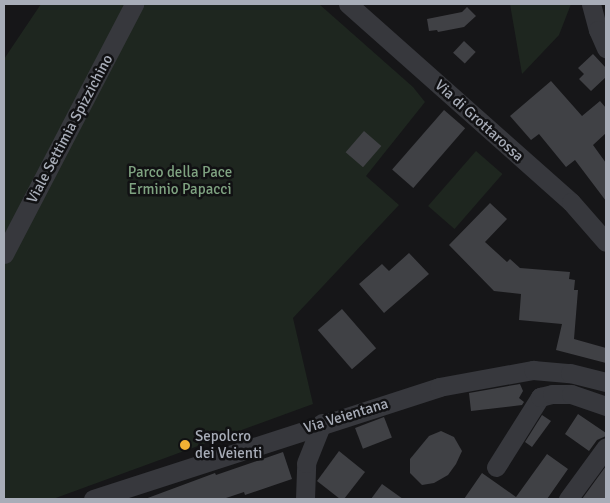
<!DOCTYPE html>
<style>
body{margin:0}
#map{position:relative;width:610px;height:503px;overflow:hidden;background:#161618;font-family:Signika,sans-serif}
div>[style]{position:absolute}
.green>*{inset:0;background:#1e261f;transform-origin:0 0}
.building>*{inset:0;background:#404145;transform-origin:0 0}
.minor>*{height:19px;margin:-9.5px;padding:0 9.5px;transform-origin:9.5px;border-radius:9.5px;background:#37383d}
.dots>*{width:14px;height:14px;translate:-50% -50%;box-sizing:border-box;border:2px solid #111113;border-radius:50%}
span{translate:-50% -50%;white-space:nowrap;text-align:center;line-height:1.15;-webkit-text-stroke:5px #111113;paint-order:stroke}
.street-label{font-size:15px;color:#a8adb8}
.park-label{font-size:15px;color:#7fa381}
.poi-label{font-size:15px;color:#a8adb8}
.left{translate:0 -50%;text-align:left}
.frame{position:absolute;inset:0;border:5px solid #a8adb8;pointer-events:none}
</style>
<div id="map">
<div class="green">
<i style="clip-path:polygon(41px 4px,319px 4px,413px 87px,425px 102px,366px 176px,399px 205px,293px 318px,313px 404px,53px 499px,4px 499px,4px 59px)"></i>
<i style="clip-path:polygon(510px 4px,571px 4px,559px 35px,522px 74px)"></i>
<i style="left:476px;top:151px;width:35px;height:73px;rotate:41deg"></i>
</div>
<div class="building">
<i style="clip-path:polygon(467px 7px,476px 16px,464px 27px,438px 32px,437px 30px,429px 31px,427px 19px,462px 12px)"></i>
<i style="left:464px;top:41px;width:16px;height:16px;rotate:43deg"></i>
<i style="clip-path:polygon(593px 54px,606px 68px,606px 77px,591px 91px,579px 79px,584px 74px,578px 68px)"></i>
<i style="clip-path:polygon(551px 81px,582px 116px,600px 101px,606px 108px,606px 133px,593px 145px,606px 163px,606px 201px,575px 160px,566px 167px,539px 134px,531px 140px,510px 116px)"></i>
<i style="left:444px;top:110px;width:28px;height:79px;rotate:41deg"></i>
<i style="left:364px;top:131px;width:23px;height:28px;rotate:41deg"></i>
<i style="clip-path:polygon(490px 203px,507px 219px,485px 242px,507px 262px,510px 259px,520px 268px,570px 272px,569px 279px,575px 280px,574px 290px,578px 290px,574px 339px,606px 348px,606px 363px,556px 350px,562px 324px,519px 320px,521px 294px,494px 291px,449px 245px)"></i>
<i style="clip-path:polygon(409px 253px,429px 274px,384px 313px,359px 284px,382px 264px,389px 271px)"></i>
<i style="left:342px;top:309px;width:52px;height:32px;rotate:49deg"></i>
<i style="clip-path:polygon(520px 384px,523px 391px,519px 398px,524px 402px,522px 405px,471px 411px,469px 393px)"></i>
<i style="clip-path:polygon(578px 414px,606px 433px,606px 436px,597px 440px,589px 451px,565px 434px)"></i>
<i style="clip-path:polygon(542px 415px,551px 421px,532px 447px,525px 442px)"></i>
<i style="left:384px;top:417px;width:22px;height:31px;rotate:69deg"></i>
<i style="clip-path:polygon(441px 431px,454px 437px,462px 451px,456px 464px,448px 475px,434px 483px,422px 485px,410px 473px,410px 459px,429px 436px)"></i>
<i style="clip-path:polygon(339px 451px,365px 472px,344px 499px,340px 499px,317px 481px)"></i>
<i style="clip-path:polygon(283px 452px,292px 479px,245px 495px,244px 492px,223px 499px,145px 499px,215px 473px,216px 475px)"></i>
<i style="clip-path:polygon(547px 454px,568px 469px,547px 499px,464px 499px,482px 473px,516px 497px)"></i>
<i style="clip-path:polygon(606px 466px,606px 499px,582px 499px)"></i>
<i style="clip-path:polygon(382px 484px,403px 499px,371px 499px)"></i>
</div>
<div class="minor">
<i style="left:348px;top:4px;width:298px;rotate:41.6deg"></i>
<i style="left:571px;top:202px;width:53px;rotate:48.8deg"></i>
<i style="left:591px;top:4px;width:27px;rotate:75deg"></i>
<i style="left:598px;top:30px;width:20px;rotate:66deg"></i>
<i style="left:4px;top:254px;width:282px;rotate:-62.5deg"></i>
<i style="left:496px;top:467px;width:83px;rotate:-57.8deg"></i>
<i style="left:540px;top:397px;width:12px;rotate:-14deg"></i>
<i style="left:552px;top:394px;width:19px"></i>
<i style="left:571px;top:394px;width:37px;rotate:19deg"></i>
<i style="left:93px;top:499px;width:364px;rotate:-17.9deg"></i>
<i style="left:439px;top:387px;width:96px;rotate:-10.3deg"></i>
<i style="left:533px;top:370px;width:37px;rotate:5deg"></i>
<i style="left:570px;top:373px;width:37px;rotate:14deg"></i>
<i style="left:305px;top:499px;width:36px;rotate:-88deg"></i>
<i style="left:306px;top:463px;width:43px;rotate:-68.2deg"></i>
<i style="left:568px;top:499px;width:64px;rotate:-53.8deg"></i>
</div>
<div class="dots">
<i style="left:185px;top:445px;background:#f2b134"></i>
</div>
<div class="street-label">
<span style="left:479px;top:121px;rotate:42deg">Via di Grottarossa</span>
<span style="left:70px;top:129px;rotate:-62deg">Viale Settimia Spizzichino</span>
<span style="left:346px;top:416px;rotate:-17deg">Via Veientana</span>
</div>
<div class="park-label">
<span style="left:180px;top:181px">Parco della Pace<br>Erminio Papacci</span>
</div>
<div class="poi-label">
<span class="left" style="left:195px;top:445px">Sepolcro<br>dei Veienti</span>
</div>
<div class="frame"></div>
</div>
